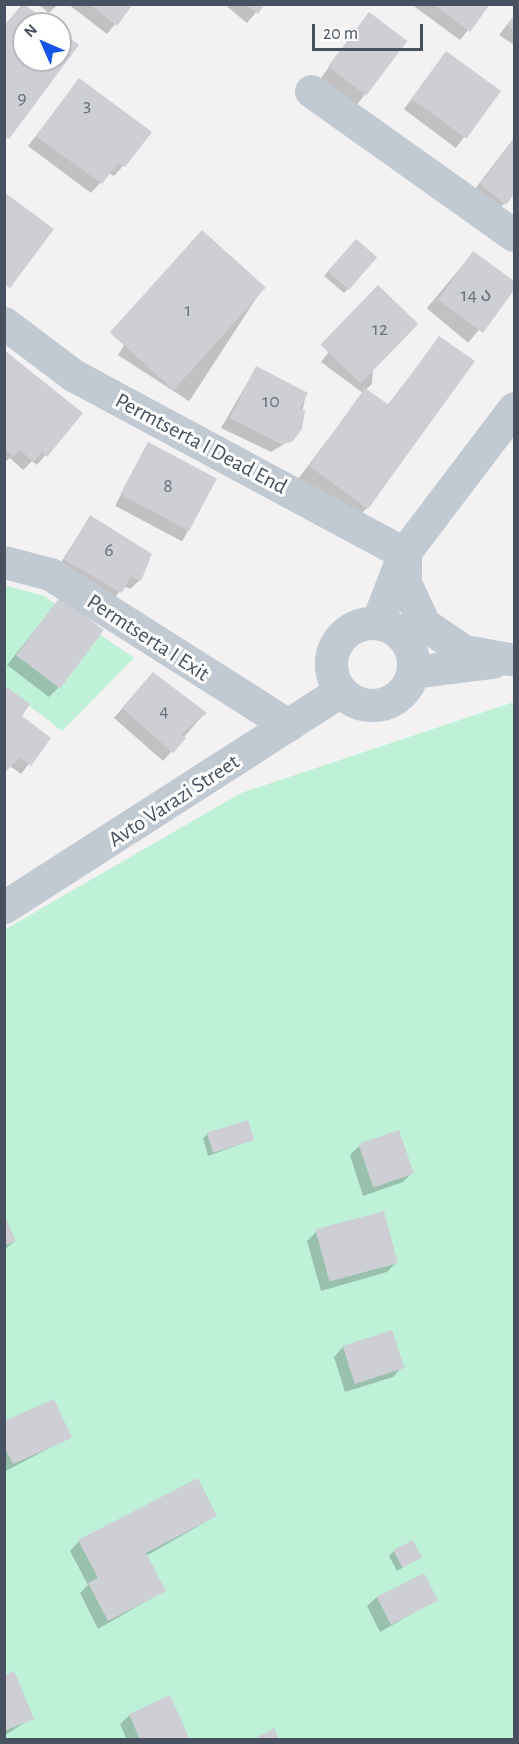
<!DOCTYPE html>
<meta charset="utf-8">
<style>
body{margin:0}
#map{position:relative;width:519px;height:1744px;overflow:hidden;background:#f3f1f1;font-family:"Alegreya Sans","Noto Sans Georgian",sans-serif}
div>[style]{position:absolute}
.green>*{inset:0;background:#bff1d9}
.shadow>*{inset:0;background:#0003;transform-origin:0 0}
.building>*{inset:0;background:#cdcfd5;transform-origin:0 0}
.minor>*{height:33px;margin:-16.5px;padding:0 16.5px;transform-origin:16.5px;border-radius:16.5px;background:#c1c9d3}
.tertiary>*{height:33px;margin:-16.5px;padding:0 16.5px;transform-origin:16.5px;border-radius:16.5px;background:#c1c9d3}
.tertiary>.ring{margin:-16.5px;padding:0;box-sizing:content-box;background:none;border:33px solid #c1c9d3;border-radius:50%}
span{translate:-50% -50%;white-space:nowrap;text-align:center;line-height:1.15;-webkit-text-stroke:6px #fff;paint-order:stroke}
.number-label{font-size:20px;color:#69707c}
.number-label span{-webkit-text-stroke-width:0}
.street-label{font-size:22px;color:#48515f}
.frame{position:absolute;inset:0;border:6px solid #48515f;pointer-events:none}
.north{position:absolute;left:12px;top:12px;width:60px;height:60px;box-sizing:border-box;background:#fff;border:2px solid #b6b9bf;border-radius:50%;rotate:315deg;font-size:16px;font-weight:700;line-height:24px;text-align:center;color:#48515f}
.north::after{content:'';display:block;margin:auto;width:21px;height:27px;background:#1454e9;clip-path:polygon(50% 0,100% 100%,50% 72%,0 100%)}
.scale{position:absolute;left:312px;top:24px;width:111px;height:27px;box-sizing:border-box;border:3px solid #48515f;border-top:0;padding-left:8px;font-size:18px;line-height:21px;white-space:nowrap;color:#48515f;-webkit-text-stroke:4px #fff;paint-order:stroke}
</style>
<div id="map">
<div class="green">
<i style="clip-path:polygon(4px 585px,44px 596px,134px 658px,62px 731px,5px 687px)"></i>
<i style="clip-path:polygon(514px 702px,514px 1739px,5px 1739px,4px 930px,241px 793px)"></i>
</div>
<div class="shadow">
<i style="clip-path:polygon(38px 4px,58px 4px,49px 13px)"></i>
<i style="clip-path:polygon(68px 4px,131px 4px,107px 34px)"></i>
<i style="clip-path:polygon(224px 4px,263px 4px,247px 23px)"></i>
<i style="clip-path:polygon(411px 4px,489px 4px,460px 40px)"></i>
<i style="clip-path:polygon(22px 5px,48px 24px,24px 24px,24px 60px,60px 60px,60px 33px,77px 45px,4px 141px,4px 26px)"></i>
<i style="left:369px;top:14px;width:45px;height:80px;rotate:37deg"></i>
<i style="clip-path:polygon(514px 16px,514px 45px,499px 35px)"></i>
<i style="left:446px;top:53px;width:65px;height:70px;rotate:37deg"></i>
<i style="clip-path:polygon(79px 80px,150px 132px,123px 166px,114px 176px,109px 173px,91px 193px,28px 146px)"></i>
<i style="clip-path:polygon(514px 138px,514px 191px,496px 213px,471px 194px)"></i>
<i style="left:192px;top:241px;width:85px;height:136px;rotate:33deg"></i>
<i style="clip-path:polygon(351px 246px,348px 289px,344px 293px,324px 276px)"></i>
<i style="left:473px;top:253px;width:54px;height:72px;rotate:40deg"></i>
<i style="clip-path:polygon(378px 287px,372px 384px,365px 390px,387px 406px,439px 338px,367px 508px,355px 520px,298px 479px,363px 393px,321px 362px)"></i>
<i style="clip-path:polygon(4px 352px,80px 414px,37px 465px,32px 461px,23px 470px,10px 458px,4px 463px)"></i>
<i style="clip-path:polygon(256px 368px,306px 394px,297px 436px,271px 452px,221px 428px)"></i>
<i style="left:148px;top:444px;width:76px;height:70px;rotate:28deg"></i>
<i style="clip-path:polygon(90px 517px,140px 580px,130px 589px,124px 586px,112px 601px,56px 570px)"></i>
<i style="clip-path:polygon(60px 599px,58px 688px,49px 697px,7px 665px)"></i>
<i style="clip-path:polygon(144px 683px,205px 713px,163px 761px,114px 718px)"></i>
<i style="clip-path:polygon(20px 716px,49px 738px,21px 774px,10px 766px)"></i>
<i style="clip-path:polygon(208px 1134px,252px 1140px,208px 1156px,203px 1138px)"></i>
<i style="clip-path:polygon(359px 1146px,412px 1173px,403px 1182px,363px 1196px,350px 1155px)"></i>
<i style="clip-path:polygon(4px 1218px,15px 1241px,4px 1250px)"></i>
<i style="clip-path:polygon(317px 1231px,396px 1263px,387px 1272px,321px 1291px,307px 1241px)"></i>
<i style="clip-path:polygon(343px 1347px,402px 1367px,393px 1377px,345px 1392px,334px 1357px)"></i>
<i style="clip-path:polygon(4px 1423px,70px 1437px,4px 1472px)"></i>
<i style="clip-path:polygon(216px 1516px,146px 1556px,164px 1591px,98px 1629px,80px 1593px,88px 1585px,70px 1551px,79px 1541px)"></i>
<i style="clip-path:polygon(394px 1551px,420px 1557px,397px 1571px,389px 1556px)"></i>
<i style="clip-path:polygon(377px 1597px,436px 1600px,380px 1632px,367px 1606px)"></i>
<i style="clip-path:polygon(4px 1677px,32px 1718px,4px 1736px)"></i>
<i style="clip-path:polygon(130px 1715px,189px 1740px,127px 1740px,120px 1724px)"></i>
</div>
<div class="building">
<i style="clip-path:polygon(24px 4px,50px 24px,24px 24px,24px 60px,60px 60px,60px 31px,79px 45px,9px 139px,4px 135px,4px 27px)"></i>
<i style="clip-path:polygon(89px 4px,133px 4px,117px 26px)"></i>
<i style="clip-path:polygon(245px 4px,265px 4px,258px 14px)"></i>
<i style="clip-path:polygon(433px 4px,490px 4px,470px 32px)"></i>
<i style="left:369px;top:12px;width:48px;height:68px;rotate:37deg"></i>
<i style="clip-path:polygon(514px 16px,514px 31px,507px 25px)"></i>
<i style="left:446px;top:51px;width:68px;height:59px;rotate:36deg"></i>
<i style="clip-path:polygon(79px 78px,152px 132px,125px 167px,118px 163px,102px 184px,36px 136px)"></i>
<i style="clip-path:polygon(514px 139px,514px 194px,506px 205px,480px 184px)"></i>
<i style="clip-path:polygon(4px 192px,54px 229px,10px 288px,4px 284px)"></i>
<i style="left:202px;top:230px;width:86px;height:138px;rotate:42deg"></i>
<i style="left:356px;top:239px;width:28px;height:43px;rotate:41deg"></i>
<i style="clip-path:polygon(473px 251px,514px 281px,514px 290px,483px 333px,438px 300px)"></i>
<i style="left:378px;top:285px;width:56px;height:83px;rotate:44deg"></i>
<i style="clip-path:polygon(439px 336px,475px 361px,368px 509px,309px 466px,365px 388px,389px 405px)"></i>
<i style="clip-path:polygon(4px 350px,83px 413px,47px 457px,42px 452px,33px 462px,20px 450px,13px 456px,4px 449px)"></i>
<i style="clip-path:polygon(256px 366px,308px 393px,300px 408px,305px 411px,302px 429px,292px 442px,281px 444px,230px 418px)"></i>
<i style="left:148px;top:442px;width:78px;height:59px;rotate:28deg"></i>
<i style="clip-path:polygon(90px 515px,152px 554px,141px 581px,131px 576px,122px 593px,64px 560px)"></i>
<i style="left:60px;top:597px;width:55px;height:73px;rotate:37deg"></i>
<i style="clip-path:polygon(153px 672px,207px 713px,181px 734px,186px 738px,173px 753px,122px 708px)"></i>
<i style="clip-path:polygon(4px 685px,30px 704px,22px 716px,51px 738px,31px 766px,20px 758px,4px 773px)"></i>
<i style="left:248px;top:1120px;width:21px;height:43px;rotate:73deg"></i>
<i style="left:399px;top:1130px;width:46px;height:43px;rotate:71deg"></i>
<i style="left:384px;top:1211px;width:54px;height:71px;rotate:75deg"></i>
<i style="clip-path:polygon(4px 1215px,16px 1241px,4px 1246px)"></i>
<i style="left:392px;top:1330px;width:40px;height:52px;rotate:72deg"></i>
<i style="clip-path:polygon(54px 1399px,72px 1438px,13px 1464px,4px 1446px,4px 1421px)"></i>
<i style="clip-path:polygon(198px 1478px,217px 1516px,146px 1553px,166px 1591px,108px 1621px,88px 1583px,98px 1578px,78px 1540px)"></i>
<i style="left:413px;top:1540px;width:20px;height:22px;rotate:63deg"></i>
<i style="left:424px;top:1573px;width:31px;height:53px;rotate:63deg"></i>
<i style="clip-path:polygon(14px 1671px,34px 1719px,4px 1731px,4px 1676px)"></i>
<i style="clip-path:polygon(170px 1695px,190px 1740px,140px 1740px,129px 1714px)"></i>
<i style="clip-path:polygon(274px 1728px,279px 1740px,252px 1740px)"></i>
</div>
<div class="minor">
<i style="left:311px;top:91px;width:249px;rotate:35.4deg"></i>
<i style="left:4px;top:323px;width:86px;rotate:37deg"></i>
<i style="left:73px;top:375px;width:376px;rotate:28.3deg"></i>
<i style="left:4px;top:562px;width:48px;rotate:14.6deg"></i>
<i style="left:50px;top:574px;width:282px;rotate:32.4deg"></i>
</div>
<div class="tertiary">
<i style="left:405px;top:556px;width:27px;rotate:90deg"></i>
<i style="left:405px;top:583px;width:45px;rotate:65.1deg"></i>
<i style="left:424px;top:624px;width:48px;rotate:34deg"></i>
<i style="left:464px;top:651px;width:46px;rotate:10.1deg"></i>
<i class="ring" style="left:331px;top:623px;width:49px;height:49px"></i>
<i style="left:377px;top:623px;width:75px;rotate:-68.9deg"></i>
<i style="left:404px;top:553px;width:182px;rotate:-52.8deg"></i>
<i style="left:413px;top:672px;width:80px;rotate:-7.2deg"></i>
<i style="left:4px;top:907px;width:399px;rotate:-32.7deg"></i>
</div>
<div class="number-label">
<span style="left:22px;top:98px">9</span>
<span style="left:87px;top:105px">3</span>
<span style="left:476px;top:295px">14 ა</span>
<span style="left:188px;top:310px">1</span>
<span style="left:380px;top:329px">12</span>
<span style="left:271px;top:401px">10</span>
<span style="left:168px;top:486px">8</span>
<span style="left:109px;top:550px">6</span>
<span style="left:164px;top:711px">4</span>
</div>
<div class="street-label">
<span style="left:201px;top:444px;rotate:28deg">Permtserta I Dead End</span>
<span style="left:148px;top:638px;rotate:33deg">Permtserta I Exit</span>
<span style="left:174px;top:801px;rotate:-33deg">Avto Varazi Street</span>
</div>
<div class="frame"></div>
<div class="north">N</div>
<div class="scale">20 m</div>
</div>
